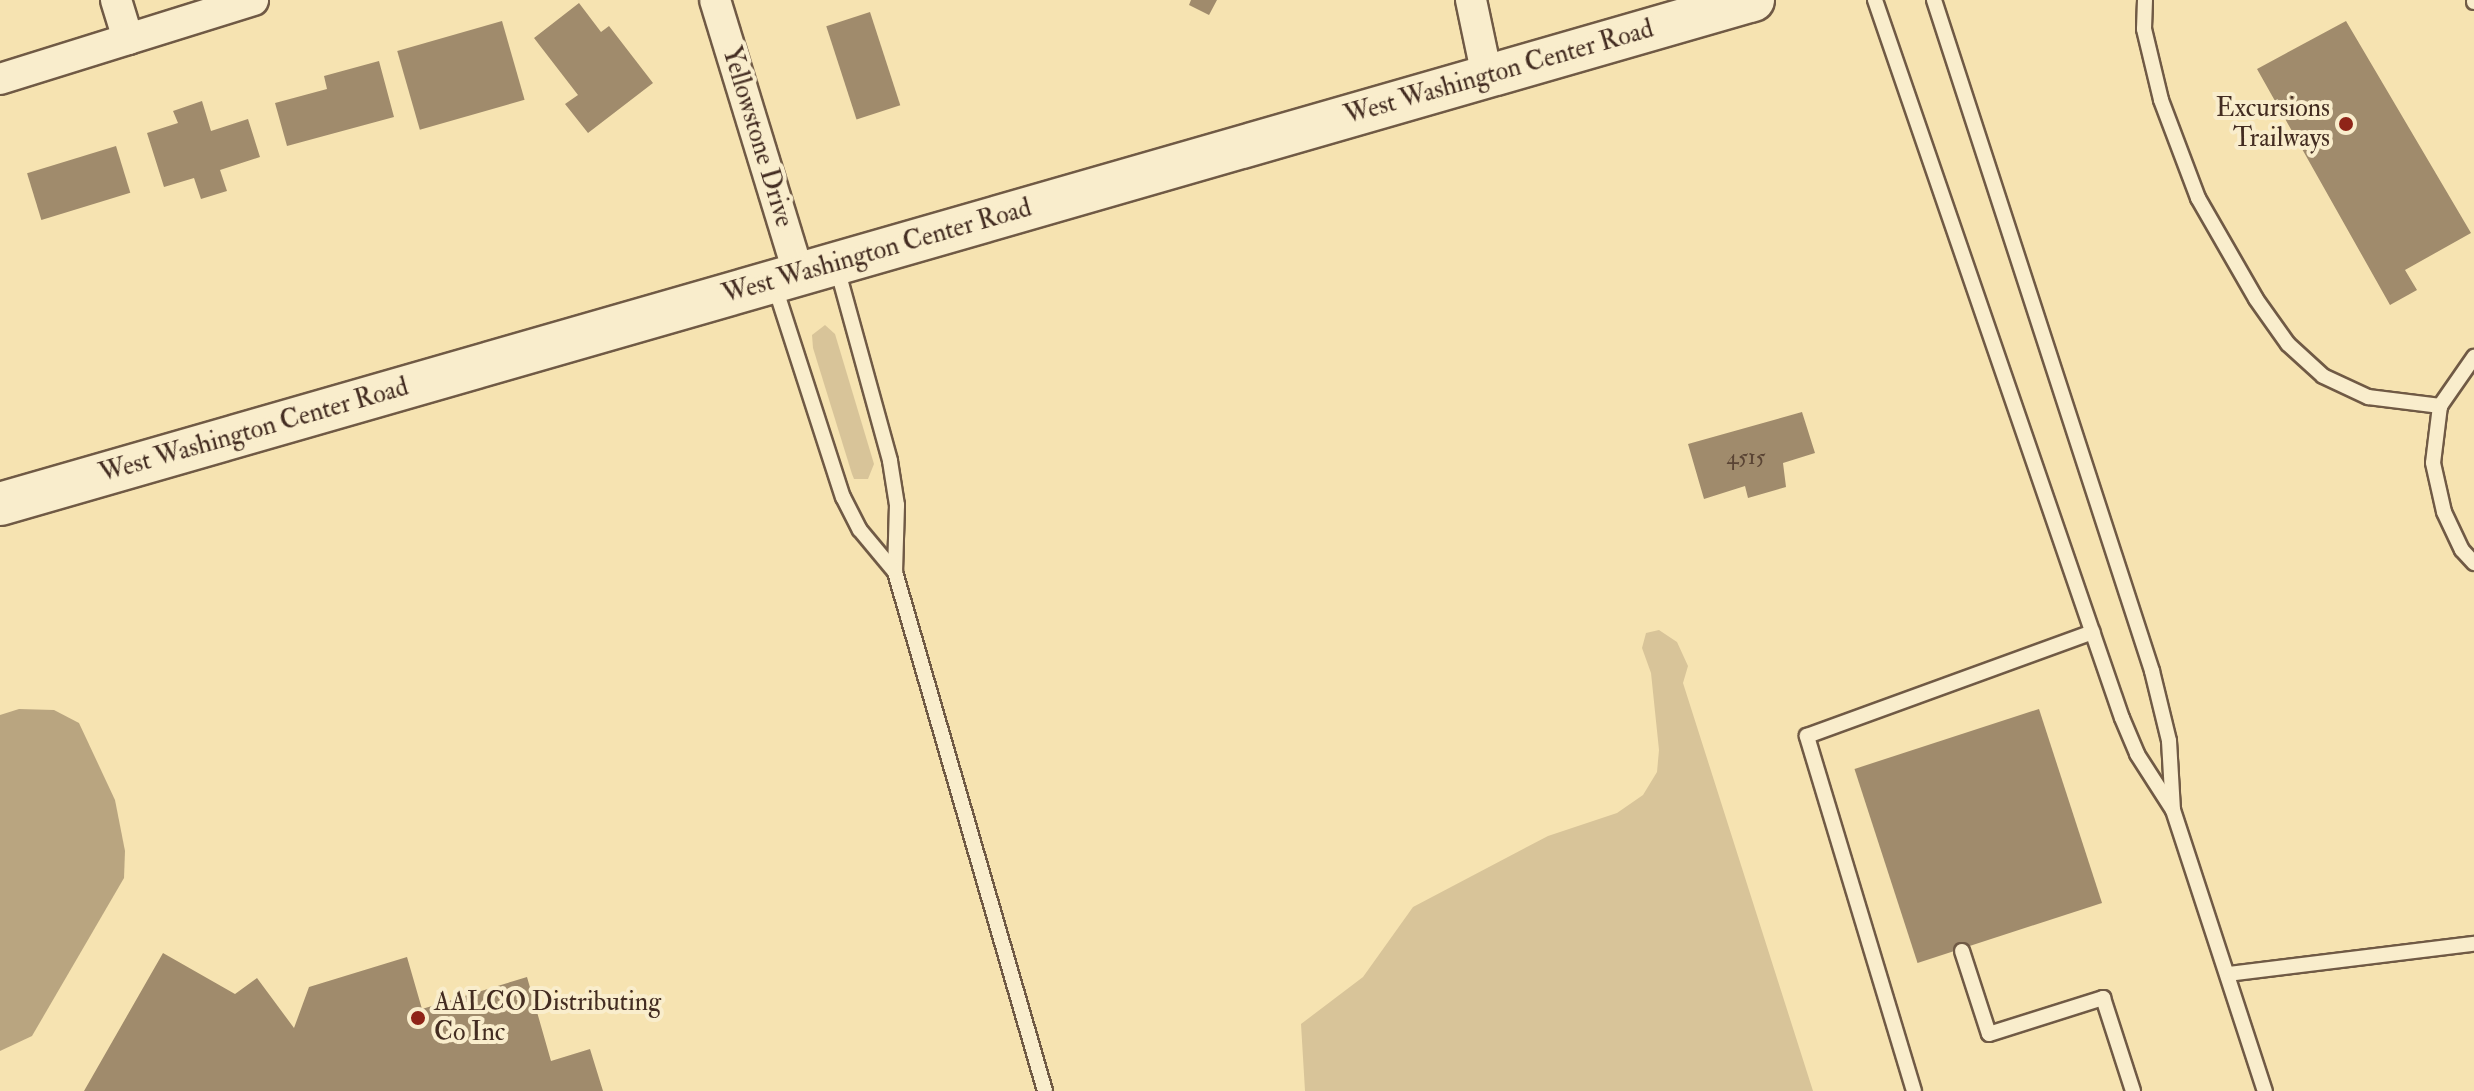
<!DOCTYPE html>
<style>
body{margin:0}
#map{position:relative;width:2474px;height:1091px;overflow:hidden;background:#f6e3b1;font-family:"IM FELL Double Pica",serif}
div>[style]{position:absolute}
.green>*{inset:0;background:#d8c499}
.water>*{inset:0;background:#b9a580}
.building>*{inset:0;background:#a08b6c;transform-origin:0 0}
.roads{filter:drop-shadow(2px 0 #705a45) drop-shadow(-2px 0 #705a45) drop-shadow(0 2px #705a45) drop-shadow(0 -2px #705a45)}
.service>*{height:14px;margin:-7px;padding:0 7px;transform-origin:7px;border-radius:7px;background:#f9edcc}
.minor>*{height:30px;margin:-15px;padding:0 15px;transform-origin:15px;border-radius:15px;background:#f9edcc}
.secondary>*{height:42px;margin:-21px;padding:0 21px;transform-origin:21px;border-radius:21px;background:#f9edcc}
.dots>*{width:22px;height:22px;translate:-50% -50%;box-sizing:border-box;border:4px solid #f9edcc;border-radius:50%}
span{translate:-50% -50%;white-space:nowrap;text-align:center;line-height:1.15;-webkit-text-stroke:8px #f9edcc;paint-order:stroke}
.number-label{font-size:22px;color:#5a4434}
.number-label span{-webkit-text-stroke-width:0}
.street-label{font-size:26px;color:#432c21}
.poi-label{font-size:26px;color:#432c21}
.right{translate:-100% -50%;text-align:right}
.left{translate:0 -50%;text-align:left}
</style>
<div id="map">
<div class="green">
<i style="clip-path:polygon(825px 325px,835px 334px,874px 464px,868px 479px,854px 479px,852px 474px,813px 348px,812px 335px)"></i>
<i style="clip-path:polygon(1659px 630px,1677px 642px,1688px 666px,1683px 683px,1813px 1091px,1305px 1091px,1301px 1024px,1363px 977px,1413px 907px,1548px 836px,1617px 813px,1643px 795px,1657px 772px,1659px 750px,1651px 673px,1642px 648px,1646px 633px)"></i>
</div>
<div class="water">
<i style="clip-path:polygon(19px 709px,54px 710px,79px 723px,115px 800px,125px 851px,124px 878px,32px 1036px,0 1051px,0 715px)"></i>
</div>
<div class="building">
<i style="clip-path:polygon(1191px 0,1217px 0,1209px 15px,1189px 5px)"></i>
<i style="clip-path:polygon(579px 3px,601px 32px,609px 26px,653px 83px,588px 133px,565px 104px,578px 95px,534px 38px)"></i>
<i style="left:870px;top:12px;width:98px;height:46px;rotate:72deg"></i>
<i style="left:502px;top:21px;width:82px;height:109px;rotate:74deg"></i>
<i style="clip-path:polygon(2346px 21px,2471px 233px,2405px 270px,2417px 290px,2390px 305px,2257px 69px)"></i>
<i style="clip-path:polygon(379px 61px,394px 117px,287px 146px,275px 103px,327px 89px,324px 76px)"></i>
<i style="clip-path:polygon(202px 101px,211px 131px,248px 119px,260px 157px,220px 170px,227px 191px,201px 199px,194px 178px,164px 187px,147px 133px,178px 123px,173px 111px)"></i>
<i style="left:116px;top:146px;width:49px;height:93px;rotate:73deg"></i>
<i style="clip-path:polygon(1802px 412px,1815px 453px,1783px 463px,1786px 487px,1748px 498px,1745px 486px,1704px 499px,1688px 444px)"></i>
<i style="left:2039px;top:709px;width:204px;height:194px;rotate:72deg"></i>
<i style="clip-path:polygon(163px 953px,235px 994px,257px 978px,294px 1028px,309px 987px,407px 957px,422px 1009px,527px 977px,551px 1061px,590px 1049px,603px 1091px,84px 1091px)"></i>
</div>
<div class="roads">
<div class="service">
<i style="left:1875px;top:0;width:759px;rotate:71.02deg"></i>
<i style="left:2122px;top:718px;width:39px;rotate:67deg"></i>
<i style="left:2137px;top:754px;width:67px;rotate:57.3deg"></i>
<i style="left:2173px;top:810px;width:296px;rotate:71.9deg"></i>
<i style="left:1934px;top:0;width:706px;rotate:72deg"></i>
<i style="left:2152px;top:671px;width:72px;rotate:76.3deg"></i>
<i style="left:2169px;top:741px;width:69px;rotate:86.7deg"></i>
<i style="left:2145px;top:0;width:29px;rotate:92deg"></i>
<i style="left:2144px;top:29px;width:73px;rotate:76.5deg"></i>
<i style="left:2161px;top:100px;width:105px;rotate:69.3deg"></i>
<i style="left:2198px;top:198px;width:116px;rotate:60.1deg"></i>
<i style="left:2256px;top:299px;width:55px;rotate:54.6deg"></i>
<i style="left:2288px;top:344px;width:47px;rotate:42.4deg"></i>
<i style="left:2323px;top:376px;width:50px;rotate:25deg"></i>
<i style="left:2368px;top:397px;width:73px;rotate:7.1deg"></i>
<i style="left:2440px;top:406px;width:57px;rotate:97deg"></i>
<i style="left:2433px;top:463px;width:50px;rotate:77.3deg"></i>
<i style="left:2444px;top:512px;width:42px;rotate:64.7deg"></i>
<i style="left:2462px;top:550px;width:18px;rotate:47deg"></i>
<i style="left:2474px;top:1px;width:1px;rotate:90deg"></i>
<i style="left:837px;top:268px;width:200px;rotate:74.6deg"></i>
<i style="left:890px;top:461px;width:45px;rotate:81deg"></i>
<i style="left:897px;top:505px;width:67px;rotate:91.7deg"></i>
<i style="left:895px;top:572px;width:540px;rotate:73.88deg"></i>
<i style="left:774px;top:284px;width:224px;rotate:72.1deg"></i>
<i style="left:843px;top:497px;width:37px;rotate:63deg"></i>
<i style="left:860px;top:530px;width:55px;rotate:50.2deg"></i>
<i style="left:2440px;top:406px;width:60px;rotate:-55.2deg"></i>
<i style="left:1962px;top:951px;width:87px;rotate:72deg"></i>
<i style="left:1989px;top:1034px;width:120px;rotate:-17.5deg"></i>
<i style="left:2103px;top:998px;width:98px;rotate:72.1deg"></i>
<i style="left:2228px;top:974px;width:248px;rotate:-7deg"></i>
<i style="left:1914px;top:1091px;width:371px;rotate:-106.8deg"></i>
<i style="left:1807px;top:736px;width:304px;rotate:-20deg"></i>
</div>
<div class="minor">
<i style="left:116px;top:0;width:41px;rotate:72.9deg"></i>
<i style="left:715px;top:0;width:287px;rotate:73deg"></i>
<i style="left:1471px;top:0;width:78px;rotate:78.1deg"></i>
<i style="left:0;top:79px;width:265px;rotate:-17.3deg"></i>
</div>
<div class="secondary">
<i style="left:0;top:504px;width:1824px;rotate:-16.04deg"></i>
</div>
</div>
<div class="dots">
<i style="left:2346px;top:124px;background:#8f2418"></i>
<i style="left:418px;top:1018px;background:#8f2418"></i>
</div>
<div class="number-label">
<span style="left:1746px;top:458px">4515</span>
</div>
<div class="street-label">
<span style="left:1499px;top:73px;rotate:-16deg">West Washington Center Road</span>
<span style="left:757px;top:137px;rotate:73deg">Yellowstone Drive</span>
<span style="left:877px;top:252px;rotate:-16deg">West Washington Center Road</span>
<span style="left:254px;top:431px;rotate:-16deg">West Washington Center Road</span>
</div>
<div class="poi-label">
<span class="right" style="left:2330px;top:124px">Excursions<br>Trailways</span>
<span class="left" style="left:434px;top:1018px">AALCO Distributing<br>Co Inc</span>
</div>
</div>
